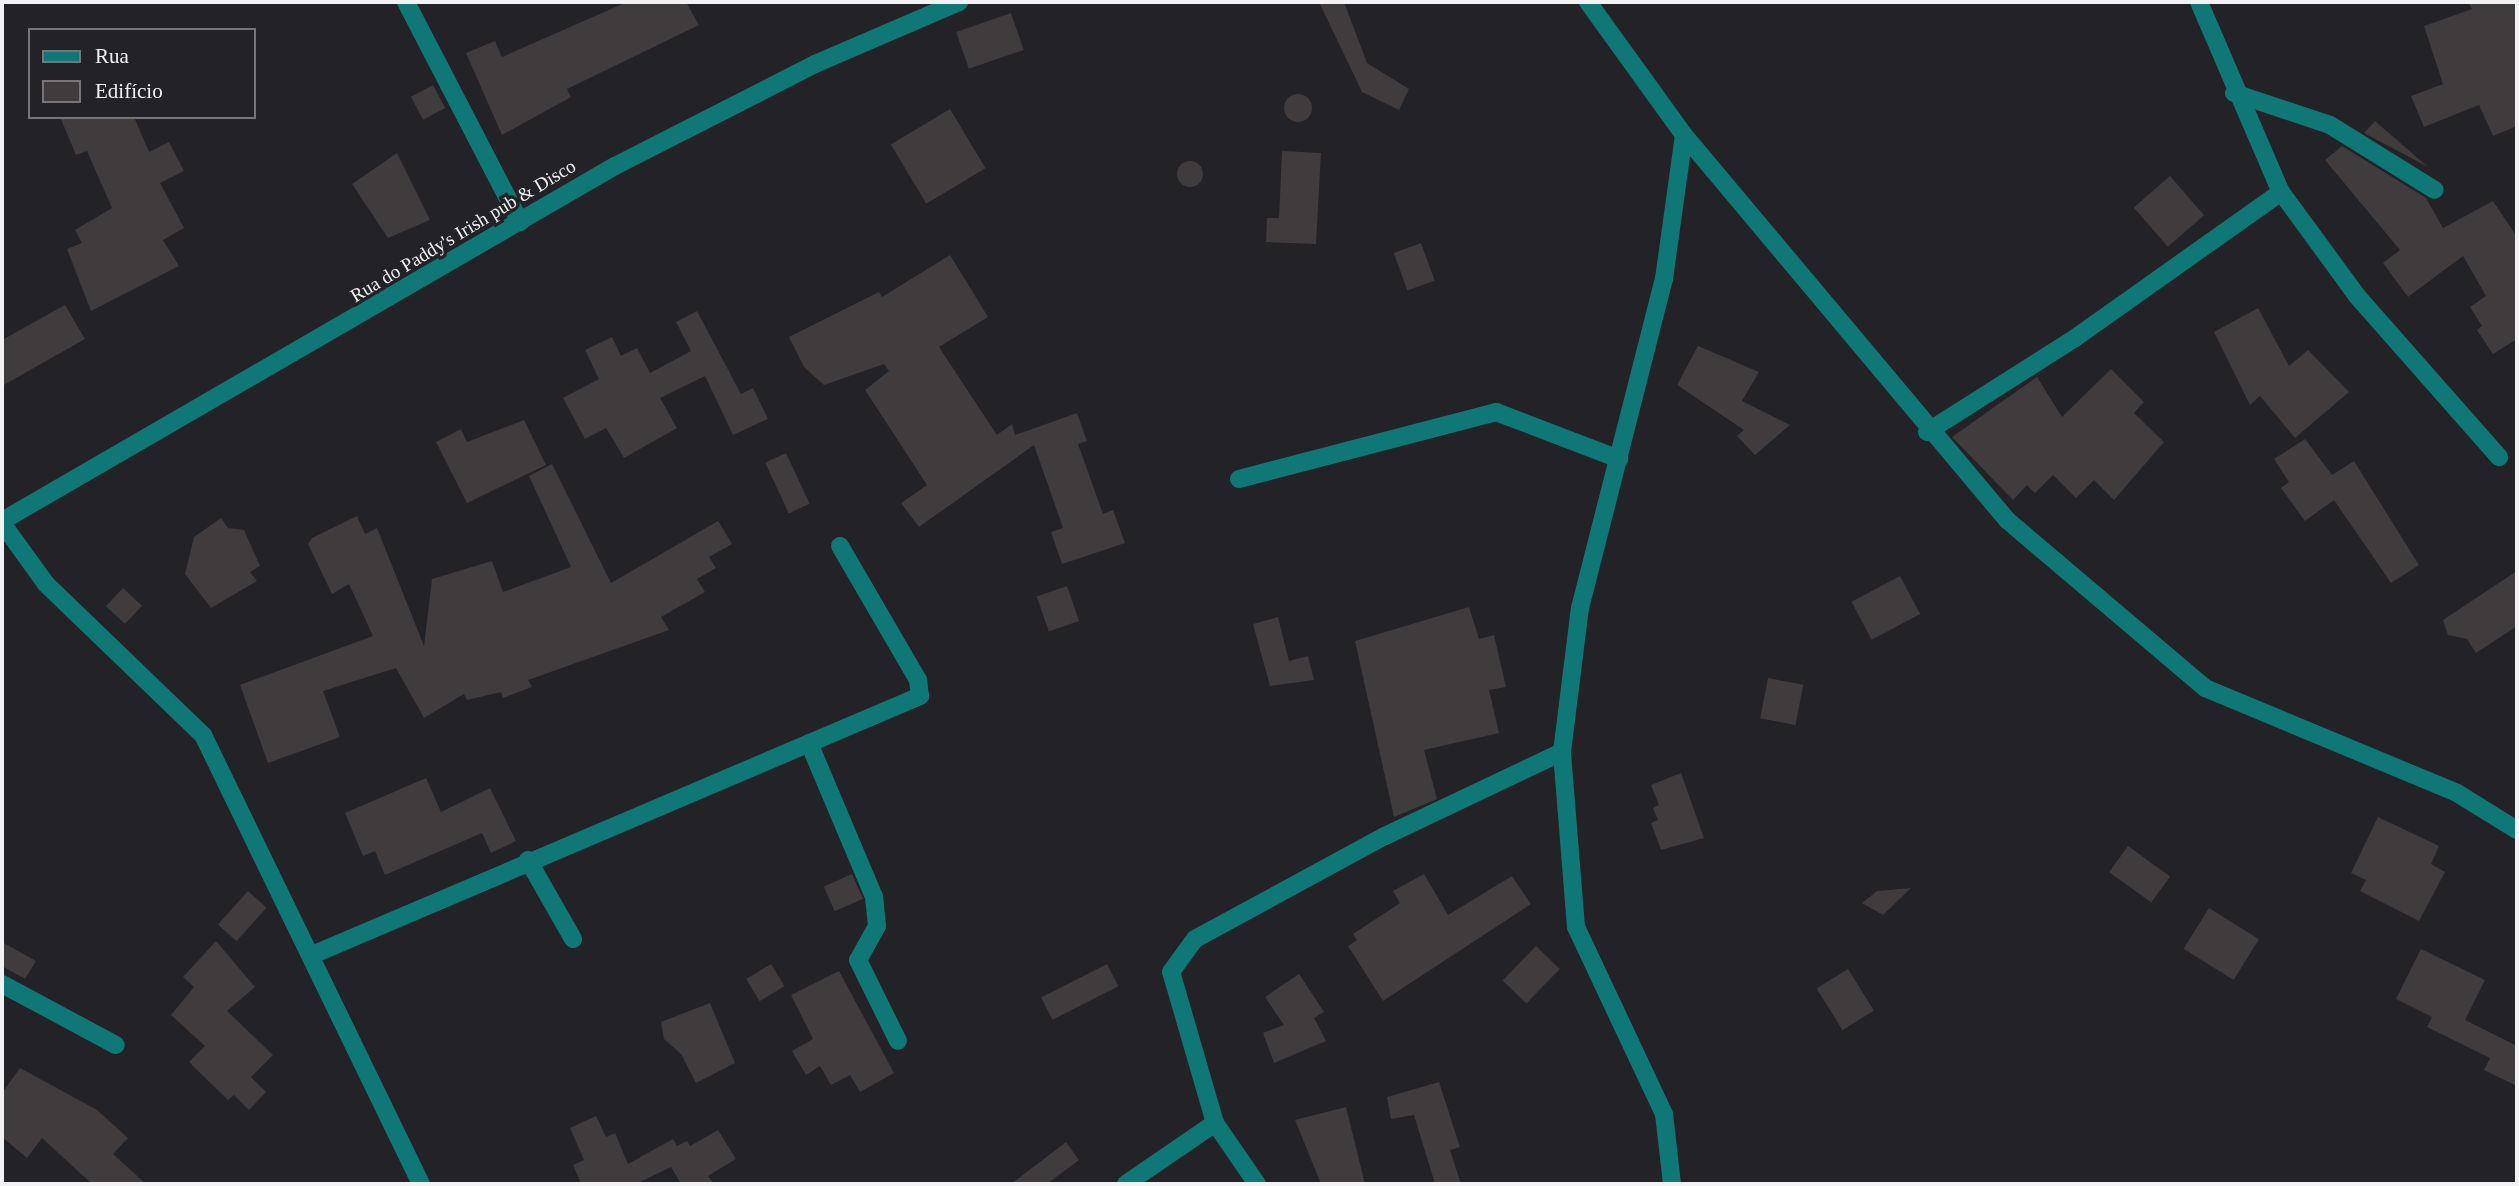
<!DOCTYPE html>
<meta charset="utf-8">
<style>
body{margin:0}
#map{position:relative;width:2519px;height:1186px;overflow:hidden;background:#232226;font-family:Georgia,serif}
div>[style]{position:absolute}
.building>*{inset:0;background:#403b3c;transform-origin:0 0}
.round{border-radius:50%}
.street>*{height:18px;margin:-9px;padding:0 9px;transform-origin:9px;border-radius:9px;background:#0f7876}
span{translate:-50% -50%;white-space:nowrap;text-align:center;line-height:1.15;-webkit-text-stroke:7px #232226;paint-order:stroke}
.street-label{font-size:19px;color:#f2f2f4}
.frame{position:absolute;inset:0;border:4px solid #f2f2f4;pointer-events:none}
.legend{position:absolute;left:28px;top:28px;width:228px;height:91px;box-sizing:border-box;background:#232226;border:2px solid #767578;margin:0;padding:9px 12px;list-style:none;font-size:21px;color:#f2f2f4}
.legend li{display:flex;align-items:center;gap:14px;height:35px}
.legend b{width:35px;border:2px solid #767578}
</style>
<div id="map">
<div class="building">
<i style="clip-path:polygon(627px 2px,686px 2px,699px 25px,567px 89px,571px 97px,502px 135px,466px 53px,495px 41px,502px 57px)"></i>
<i style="clip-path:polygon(1319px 2px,1344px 2px,1367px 63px,1409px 89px,1399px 110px,1362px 92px)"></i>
<i style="clip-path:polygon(2468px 2px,2517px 2px,2517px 126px,2493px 136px,2479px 105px,2424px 127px,2411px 96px,2443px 84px,2424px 26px,2472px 9px)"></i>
<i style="left:1011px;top:13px;width:39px;height:58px;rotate:71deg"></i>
<i style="left:433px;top:85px;width:26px;height:25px;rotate:62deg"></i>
<i class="round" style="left:1284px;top:94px;width:28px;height:28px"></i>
<i style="left:950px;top:109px;width:69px;height:69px;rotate:59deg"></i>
<i style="clip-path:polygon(60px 117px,134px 117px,149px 152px,169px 142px,184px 171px,160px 183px,184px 228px,163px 240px,179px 266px,91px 311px,67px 249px,82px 243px,75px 230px,112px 208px,87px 151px,76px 155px)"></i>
<i style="clip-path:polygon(2375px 121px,2428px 167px,2364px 133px)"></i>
<i style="clip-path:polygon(2342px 146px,2426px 198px,2443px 228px,2493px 201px,2517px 237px,2517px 339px,2493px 354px,2477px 330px,2482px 326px,2470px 307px,2486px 296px,2463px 256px,2408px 297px,2383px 263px,2400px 250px,2325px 160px)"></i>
<i style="clip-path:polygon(1282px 151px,1321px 153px,1316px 244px,1266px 242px,1267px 218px,1279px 218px)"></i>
<i style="clip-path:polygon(397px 153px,430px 220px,388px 238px,352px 184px)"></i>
<i class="round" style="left:1177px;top:161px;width:26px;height:26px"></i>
<i style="left:2170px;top:176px;width:52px;height:48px;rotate:49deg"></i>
<i style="left:1421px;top:243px;width:40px;height:29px;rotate:70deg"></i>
<i style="clip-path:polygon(950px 255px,988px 317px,939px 347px,997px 435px,1012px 424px,1015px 435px,1077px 413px,1087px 441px,1078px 444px,1103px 514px,1113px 510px,1125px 543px,1062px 564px,1051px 532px,1063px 528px,1034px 445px,919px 527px,901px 503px,927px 485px,865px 390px,889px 371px,884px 364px,824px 385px,804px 367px,789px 337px,879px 292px,882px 297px)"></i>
<i style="clip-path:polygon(65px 305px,85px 339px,2px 386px,2px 340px)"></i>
<i style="clip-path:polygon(2258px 308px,2289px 366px,2308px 350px,2349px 392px,2295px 438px,2260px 396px,2250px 405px,2214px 332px)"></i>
<i style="clip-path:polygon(697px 311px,741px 394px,753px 388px,768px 419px,733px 435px,705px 376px,660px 398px,677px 428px,624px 458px,606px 428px,585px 439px,563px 398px,599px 379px,585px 350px,612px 337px,621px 356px,637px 348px,650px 373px,691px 351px,676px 322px)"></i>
<i style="clip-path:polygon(1698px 346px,1759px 372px,1742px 401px,1790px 425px,1755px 455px,1737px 436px,1744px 430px,1677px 385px)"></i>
<i style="clip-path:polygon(2111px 369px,2144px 402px,2134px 413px,2164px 442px,2114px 500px,2094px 480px,2076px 498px,2053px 475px,2035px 493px,2027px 485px,2013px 500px,1952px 437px,2037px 377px,2062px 417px)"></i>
<i style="clip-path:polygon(524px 420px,546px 465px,467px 503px,436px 442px,461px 429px,467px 442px)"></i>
<i style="clip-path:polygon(2305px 439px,2332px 475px,2354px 461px,2419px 565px,2391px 583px,2334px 500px,2305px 521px,2281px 488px,2289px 482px,2274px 459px)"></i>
<i style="left:786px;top:453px;width:56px;height:23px;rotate:65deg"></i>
<i style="clip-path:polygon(552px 464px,611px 583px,718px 521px,732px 544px,709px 557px,716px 568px,697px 579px,705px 592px,661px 617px,669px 630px,528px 680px,532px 687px,503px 698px,501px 692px,467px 700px,464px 694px,424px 718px,396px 668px,323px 691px,340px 737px,268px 763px,240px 685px,373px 636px,349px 584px,332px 594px,308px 544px,312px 538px,357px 516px,365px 534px,377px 528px,424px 646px,432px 579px,492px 561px,503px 592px,571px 567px,529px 476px)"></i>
<i style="clip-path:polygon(221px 518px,228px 528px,244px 530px,260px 566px,250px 572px,257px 581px,211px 608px,185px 574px,194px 537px)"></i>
<i style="clip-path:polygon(2517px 571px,2517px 626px,2476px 653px,2467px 639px,2448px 635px,2443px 620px)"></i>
<i style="left:1900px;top:576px;width:43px;height:55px;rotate:62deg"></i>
<i style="left:1067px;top:586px;width:37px;height:32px;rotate:71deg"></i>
<i style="left:123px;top:588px;width:26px;height:25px;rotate:43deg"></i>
<i style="clip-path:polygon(1469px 607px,1479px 639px,1494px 635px,1506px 687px,1489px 690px,1499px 733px,1424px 750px,1437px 799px,1394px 817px,1355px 641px)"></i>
<i style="clip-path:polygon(1278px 617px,1289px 661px,1308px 656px,1314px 680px,1270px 686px,1253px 624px)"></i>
<i style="left:1768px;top:678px;width:36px;height:41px;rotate:11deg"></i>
<i style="clip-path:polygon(1681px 773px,1704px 838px,1661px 850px,1651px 823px,1658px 820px,1653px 808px,1659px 805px,1651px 785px)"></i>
<i style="clip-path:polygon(426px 778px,441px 812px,490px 788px,516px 841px,491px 853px,482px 833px,385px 875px,375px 851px,363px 856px,345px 813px)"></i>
<i style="clip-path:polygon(2378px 817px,2439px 846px,2431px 864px,2445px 872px,2419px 921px,2360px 891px,2366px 880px,2351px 873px)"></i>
<i style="left:2128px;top:846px;width:52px;height:32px;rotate:36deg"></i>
<i style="left:852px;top:874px;width:27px;height:31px;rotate:66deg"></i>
<i style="clip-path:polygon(1424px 874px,1448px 915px,1512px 876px,1531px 904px,1383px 1001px,1348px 946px,1357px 940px,1353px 934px,1400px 903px,1393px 891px)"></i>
<i style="clip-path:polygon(1911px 888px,1883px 915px,1862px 903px,1877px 891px)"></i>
<i style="left:248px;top:891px;width:25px;height:45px;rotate:42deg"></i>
<i style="left:2209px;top:908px;width:59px;height:48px;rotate:32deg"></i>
<i style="clip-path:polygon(216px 941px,255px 987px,227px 1011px,273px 1055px,251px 1077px,266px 1092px,249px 1110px,234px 1095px,228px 1100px,189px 1062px,205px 1046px,171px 1015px,194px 987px,183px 977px)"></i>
<i style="clip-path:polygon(2px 942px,36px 961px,25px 979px,2px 966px)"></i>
<i style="left:1536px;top:946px;width:33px;height:48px;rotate:44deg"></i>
<i style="clip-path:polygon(2421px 949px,2485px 980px,2465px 1020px,2517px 1046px,2517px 1086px,2484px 1070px,2490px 1058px,2427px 1027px,2432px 1017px,2396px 999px)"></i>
<i style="left:771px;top:964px;width:26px;height:29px;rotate:59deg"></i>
<i style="left:1107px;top:964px;width:25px;height:74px;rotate:63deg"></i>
<i style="left:1848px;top:969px;width:49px;height:37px;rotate:58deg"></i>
<i style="clip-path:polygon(839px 971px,894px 1073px,860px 1092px,850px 1075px,831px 1085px,820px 1066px,806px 1075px,792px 1051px,813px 1039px,791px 995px)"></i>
<i style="clip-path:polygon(1299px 974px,1324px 1012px,1314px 1018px,1326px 1041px,1274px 1063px,1263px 1033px,1284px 1025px,1265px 997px)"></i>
<i style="clip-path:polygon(710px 1003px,735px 1063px,696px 1083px,681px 1054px,664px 1039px,661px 1022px)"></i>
<i style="clip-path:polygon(20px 1068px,97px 1110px,128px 1138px,113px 1154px,146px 1184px,92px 1184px,42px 1138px,27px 1158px,2px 1137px,2px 1093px)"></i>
<i style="clip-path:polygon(1439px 1082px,1460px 1147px,1450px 1150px,1461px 1184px,1435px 1184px,1414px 1115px,1391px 1119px,1387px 1097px)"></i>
<i style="clip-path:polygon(1346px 1107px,1365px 1184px,1321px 1184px,1295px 1120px)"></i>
<i style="clip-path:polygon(596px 1116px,606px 1137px,615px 1133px,628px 1164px,673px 1139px,677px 1146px,687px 1141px,690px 1146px,718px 1130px,736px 1159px,708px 1176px,714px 1184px,681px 1184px,671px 1167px,636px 1184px,581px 1184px,573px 1165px,584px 1160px,570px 1128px)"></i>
<i style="clip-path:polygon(1066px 1142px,1079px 1160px,1047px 1184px,1011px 1184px)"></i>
</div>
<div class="street">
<i style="left:406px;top:2px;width:248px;rotate:62.6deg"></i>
<i style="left:1588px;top:2px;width:164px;rotate:54.2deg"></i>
<i style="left:1684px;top:135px;width:503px;rotate:50deg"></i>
<i style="left:2007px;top:520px;width:260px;rotate:40.3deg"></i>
<i style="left:2205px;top:688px;width:273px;rotate:22.6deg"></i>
<i style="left:2457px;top:793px;width:70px;rotate:31.7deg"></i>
<i style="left:2199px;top:2px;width:207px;rotate:66.7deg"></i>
<i style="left:2281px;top:192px;width:129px;rotate:53.8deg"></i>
<i style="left:2357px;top:296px;width:215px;rotate:48.6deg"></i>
<i style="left:2234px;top:93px;width:101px;rotate:18.4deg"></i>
<i style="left:2330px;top:125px;width:123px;rotate:31.8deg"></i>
<i style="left:1927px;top:432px;width:175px;rotate:-32.4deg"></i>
<i style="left:2075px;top:338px;width:252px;rotate:-35.3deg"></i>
<i style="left:1239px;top:479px;width:266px;rotate:-14.6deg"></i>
<i style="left:1496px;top:412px;width:132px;rotate:20.9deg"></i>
<i style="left:2px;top:521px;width:708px;rotate:-30.08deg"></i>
<i style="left:615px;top:166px;width:225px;rotate:-27deg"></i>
<i style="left:815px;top:64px;width:157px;rotate:-23.3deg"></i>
<i style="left:2px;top:523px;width:75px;rotate:54.2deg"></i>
<i style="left:46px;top:584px;width:218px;rotate:43.9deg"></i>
<i style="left:203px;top:735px;width:499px;rotate:64.1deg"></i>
<i style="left:809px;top:743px;width:167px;rotate:67.1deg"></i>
<i style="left:874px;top:897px;width:29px;rotate:84deg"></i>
<i style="left:877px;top:926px;width:39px;rotate:119deg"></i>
<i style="left:858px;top:960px;width:90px;rotate:63.7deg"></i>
<i style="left:528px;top:860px;width:91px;rotate:60.3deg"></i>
<i style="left:312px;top:955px;width:661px;rotate:-23.07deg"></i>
<i style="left:920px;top:696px;width:16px;rotate:-97deg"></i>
<i style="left:918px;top:680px;width:155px;rotate:-120.2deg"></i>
<i style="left:2px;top:984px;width:129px;rotate:28.2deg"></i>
<i style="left:1126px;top:1184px;width:108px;rotate:-34.4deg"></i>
<i style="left:1257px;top:1184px;width:74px;rotate:-124.5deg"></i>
<i style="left:1215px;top:1123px;width:157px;rotate:-106.2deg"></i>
<i style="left:1171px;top:972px;width:41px;rotate:-54deg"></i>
<i style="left:1195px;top:939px;width:216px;rotate:-28.5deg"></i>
<i style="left:1385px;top:836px;width:196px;rotate:-25.4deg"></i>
<i style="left:1672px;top:1184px;width:70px;rotate:-96.5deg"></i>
<i style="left:1664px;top:1114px;width:207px;rotate:-115.2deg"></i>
<i style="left:1576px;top:927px;width:176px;rotate:-94.6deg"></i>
<i style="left:1562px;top:752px;width:145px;rotate:-82.9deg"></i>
<i style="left:1580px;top:608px;width:340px;rotate:-75.7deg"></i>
<i style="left:1664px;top:279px;width:145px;rotate:-82.1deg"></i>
</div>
<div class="street-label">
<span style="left:463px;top:231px;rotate:-31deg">Rua do Paddy's Irish pub &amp; Disco</span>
</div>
<div class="frame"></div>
<ul class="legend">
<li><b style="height:9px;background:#0f7876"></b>Rua</li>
<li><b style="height:19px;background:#403b3c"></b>Edifício</li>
</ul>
</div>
